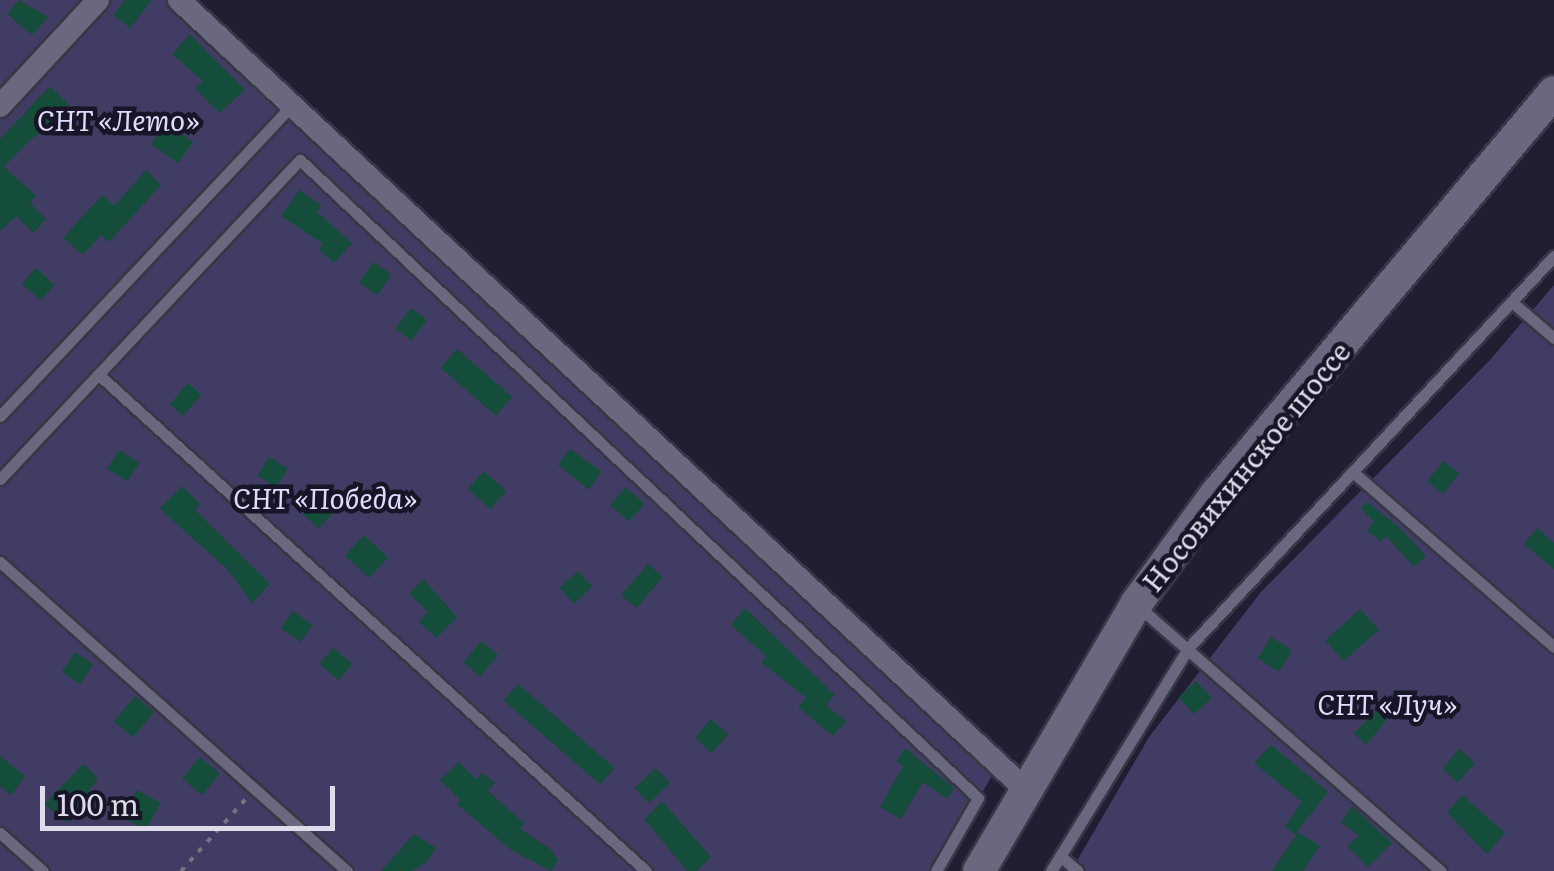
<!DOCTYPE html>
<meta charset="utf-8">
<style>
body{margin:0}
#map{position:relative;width:1554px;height:871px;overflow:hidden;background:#201e30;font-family:Literata,serif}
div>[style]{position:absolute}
.green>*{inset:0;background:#413c63}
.building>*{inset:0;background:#144d39;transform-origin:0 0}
.path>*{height:4px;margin-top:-2px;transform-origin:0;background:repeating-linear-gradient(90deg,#757483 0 5px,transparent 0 13px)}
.roads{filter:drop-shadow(2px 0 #383745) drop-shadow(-2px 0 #383745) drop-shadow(0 2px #383745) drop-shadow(0 -2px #383745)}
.service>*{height:11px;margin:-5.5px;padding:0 5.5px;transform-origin:5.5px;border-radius:5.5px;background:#6a687e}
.minor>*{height:22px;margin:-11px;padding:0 11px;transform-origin:11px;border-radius:11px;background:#6a687e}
.secondary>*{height:32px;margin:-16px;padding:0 16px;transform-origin:16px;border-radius:16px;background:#6a687e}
span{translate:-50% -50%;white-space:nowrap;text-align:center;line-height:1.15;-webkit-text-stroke:9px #171526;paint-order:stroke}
.park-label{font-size:28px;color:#dfdcfe;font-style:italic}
.street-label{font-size:28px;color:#dddce8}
.scale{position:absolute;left:40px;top:786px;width:295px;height:45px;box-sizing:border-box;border:5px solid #dddce8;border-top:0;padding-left:12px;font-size:30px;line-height:35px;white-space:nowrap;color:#dddce8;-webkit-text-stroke:8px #171526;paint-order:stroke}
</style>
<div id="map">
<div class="green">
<i style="clip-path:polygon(0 0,179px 0,999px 764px,936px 871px,0 871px)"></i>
<i style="clip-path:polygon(1554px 285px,1554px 871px,1071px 871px,1149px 737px,1261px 592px,1490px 360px)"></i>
</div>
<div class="building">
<i style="clip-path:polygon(19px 0,48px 17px,32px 35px,7px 14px)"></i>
<i style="clip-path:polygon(125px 0,152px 0,130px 28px,113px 15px)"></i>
<i style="clip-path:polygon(190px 34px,245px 90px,219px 113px,195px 88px,203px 81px,172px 54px)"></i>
<i style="clip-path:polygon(50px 86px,75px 111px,31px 139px,4px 167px,36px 196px,30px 203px,46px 219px,33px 233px,17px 216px,0 231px,0 139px)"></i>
<i style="left:166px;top:123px;width:33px;height:26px;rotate:35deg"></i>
<i style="clip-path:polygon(146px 170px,161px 185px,109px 242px,101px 235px,83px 255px,63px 238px,102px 195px,114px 206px)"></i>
<i style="clip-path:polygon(299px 190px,321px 205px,317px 212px,352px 243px,334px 263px,319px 250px,323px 244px,281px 216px)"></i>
<i style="left:373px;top:262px;width:22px;height:25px;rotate:34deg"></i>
<i style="left:36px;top:268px;width:25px;height:21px;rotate:42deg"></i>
<i style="left:411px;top:308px;width:20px;height:26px;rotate:37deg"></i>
<i style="left:457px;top:349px;width:73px;height:25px;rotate:41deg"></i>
<i style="left:188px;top:383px;width:18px;height:28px;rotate:41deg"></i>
<i style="clip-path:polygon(570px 449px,601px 471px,589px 490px,558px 465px)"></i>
<i style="left:119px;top:450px;width:24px;height:22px;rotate:33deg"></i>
<i style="left:269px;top:457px;width:22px;height:22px;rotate:32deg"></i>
<i style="left:1443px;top:461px;width:20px;height:26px;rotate:37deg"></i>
<i style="left:484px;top:471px;width:30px;height:24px;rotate:42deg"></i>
<i style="clip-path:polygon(182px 486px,200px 504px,195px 510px,270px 584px,252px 603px,227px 569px,160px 509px)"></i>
<i style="left:626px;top:487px;width:25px;height:24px;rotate:42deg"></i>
<i style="left:320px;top:493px;width:23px;height:27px;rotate:43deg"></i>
<i style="clip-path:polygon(1367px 502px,1400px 528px,1426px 556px,1414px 567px,1386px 536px,1381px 542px,1367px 531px,1374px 522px,1361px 508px)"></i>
<i style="clip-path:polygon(1537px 528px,1554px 543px,1554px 569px,1524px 544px)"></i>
<i style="left:364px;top:535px;width:33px;height:28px;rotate:43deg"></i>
<i style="left:648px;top:564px;width:20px;height:41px;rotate:41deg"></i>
<i style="left:578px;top:571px;width:21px;height:25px;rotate:47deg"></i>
<i style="clip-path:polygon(423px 579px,457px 617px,437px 638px,419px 622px,428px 612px,409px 594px)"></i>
<i style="clip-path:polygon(745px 608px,835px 695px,826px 705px,846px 721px,833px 736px,798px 707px,806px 698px,761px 662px,766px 656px,731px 625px)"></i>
<i style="left:1360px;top:609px;width:28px;height:47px;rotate:48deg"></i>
<i style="left:293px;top:611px;width:24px;height:21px;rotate:36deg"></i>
<i style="left:1271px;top:637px;width:25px;height:25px;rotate:32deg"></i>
<i style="left:481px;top:641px;width:22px;height:28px;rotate:39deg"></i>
<i style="left:333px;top:648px;width:25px;height:21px;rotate:40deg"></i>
<i style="left:75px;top:652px;width:22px;height:24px;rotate:34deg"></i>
<i style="left:1196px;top:681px;width:23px;height:24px;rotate:47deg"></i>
<i style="left:518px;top:684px;width:128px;height:22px;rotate:41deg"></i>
<i style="clip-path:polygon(1393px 694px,1402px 701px,1366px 745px,1354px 733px)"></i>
<i style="left:135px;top:696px;width:25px;height:33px;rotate:40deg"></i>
<i style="left:711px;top:719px;width:23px;height:25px;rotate:41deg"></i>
<i style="clip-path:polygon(1271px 745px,1328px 792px,1295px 834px,1285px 827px,1302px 802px,1254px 763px)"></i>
<i style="clip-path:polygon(905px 748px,954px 788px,947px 799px,923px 782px,901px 819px,880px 807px,903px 766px,896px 761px)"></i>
<i style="left:1459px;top:749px;width:21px;height:26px;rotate:41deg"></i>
<i style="clip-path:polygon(0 756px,25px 776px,11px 795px,0 786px)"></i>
<i style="left:200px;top:757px;width:26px;height:28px;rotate:40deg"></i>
<i style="clip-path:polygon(459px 762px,477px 780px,482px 773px,495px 783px,488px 791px,525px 824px,520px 829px,550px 849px,558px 860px,551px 871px,511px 850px,457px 804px,460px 800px,440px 780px)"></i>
<i style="clip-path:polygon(83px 764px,98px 778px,67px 823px,44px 804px)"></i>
<i style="left:655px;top:768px;width:21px;height:29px;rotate:45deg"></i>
<i style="left:137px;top:790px;width:27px;height:31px;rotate:28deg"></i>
<i style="clip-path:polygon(1462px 795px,1505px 833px,1487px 854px,1447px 813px)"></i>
<i style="clip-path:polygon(662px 801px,711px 857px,697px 871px,687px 871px,644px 819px)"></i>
<i style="clip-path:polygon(1352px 806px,1392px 843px,1368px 867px,1347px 846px,1359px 835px,1341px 823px)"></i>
<i style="clip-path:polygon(1298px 832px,1320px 846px,1303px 871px,1272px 871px)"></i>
<i style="clip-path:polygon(414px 834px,436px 848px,425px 863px,412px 871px,381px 871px)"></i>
</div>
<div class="path">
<i style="left:181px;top:871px;width:96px;rotate:-48deg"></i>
</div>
<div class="roads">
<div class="service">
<i style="left:1513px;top:303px;width:54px;rotate:40.5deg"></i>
<i style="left:98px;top:374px;width:740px;rotate:42.21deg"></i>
<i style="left:0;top:416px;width:427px;rotate:-46.8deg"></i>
<i style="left:1354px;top:473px;width:265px;rotate:41deg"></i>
<i style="left:0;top:479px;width:438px;rotate:-46.8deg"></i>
<i style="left:300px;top:160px;width:931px;rotate:43.26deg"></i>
<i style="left:978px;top:798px;width:84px;rotate:119.9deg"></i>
<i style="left:0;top:562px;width:465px;rotate:41.7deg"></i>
<i style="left:1139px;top:607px;width:401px;rotate:41.2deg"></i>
<i style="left:0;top:833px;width:57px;rotate:41.5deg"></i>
<i style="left:1060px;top:856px;width:23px;rotate:40deg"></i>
<i style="left:1051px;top:871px;width:263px;rotate:-58.4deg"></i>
<i style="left:1189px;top:647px;width:535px;rotate:-46.97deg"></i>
</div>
<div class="minor">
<i style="left:179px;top:0;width:1158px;rotate:43.01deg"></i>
<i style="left:0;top:106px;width:144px;rotate:-47.2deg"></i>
</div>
<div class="secondary">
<i style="left:979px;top:871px;width:310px;rotate:-59.5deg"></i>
<i style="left:1136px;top:604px;width:136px;rotate:-54deg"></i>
<i style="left:1216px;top:494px;width:525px;rotate:-49.94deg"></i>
</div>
</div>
<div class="park-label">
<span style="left:118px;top:119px">СНТ «Лето»</span>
<span style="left:325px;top:497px">СНТ «Победа»</span>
<span style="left:1387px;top:703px">СНТ «Луч»</span>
</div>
<div class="street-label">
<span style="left:1245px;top:466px;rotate:-51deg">Носовихинское шоссе</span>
</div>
<div class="scale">100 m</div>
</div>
